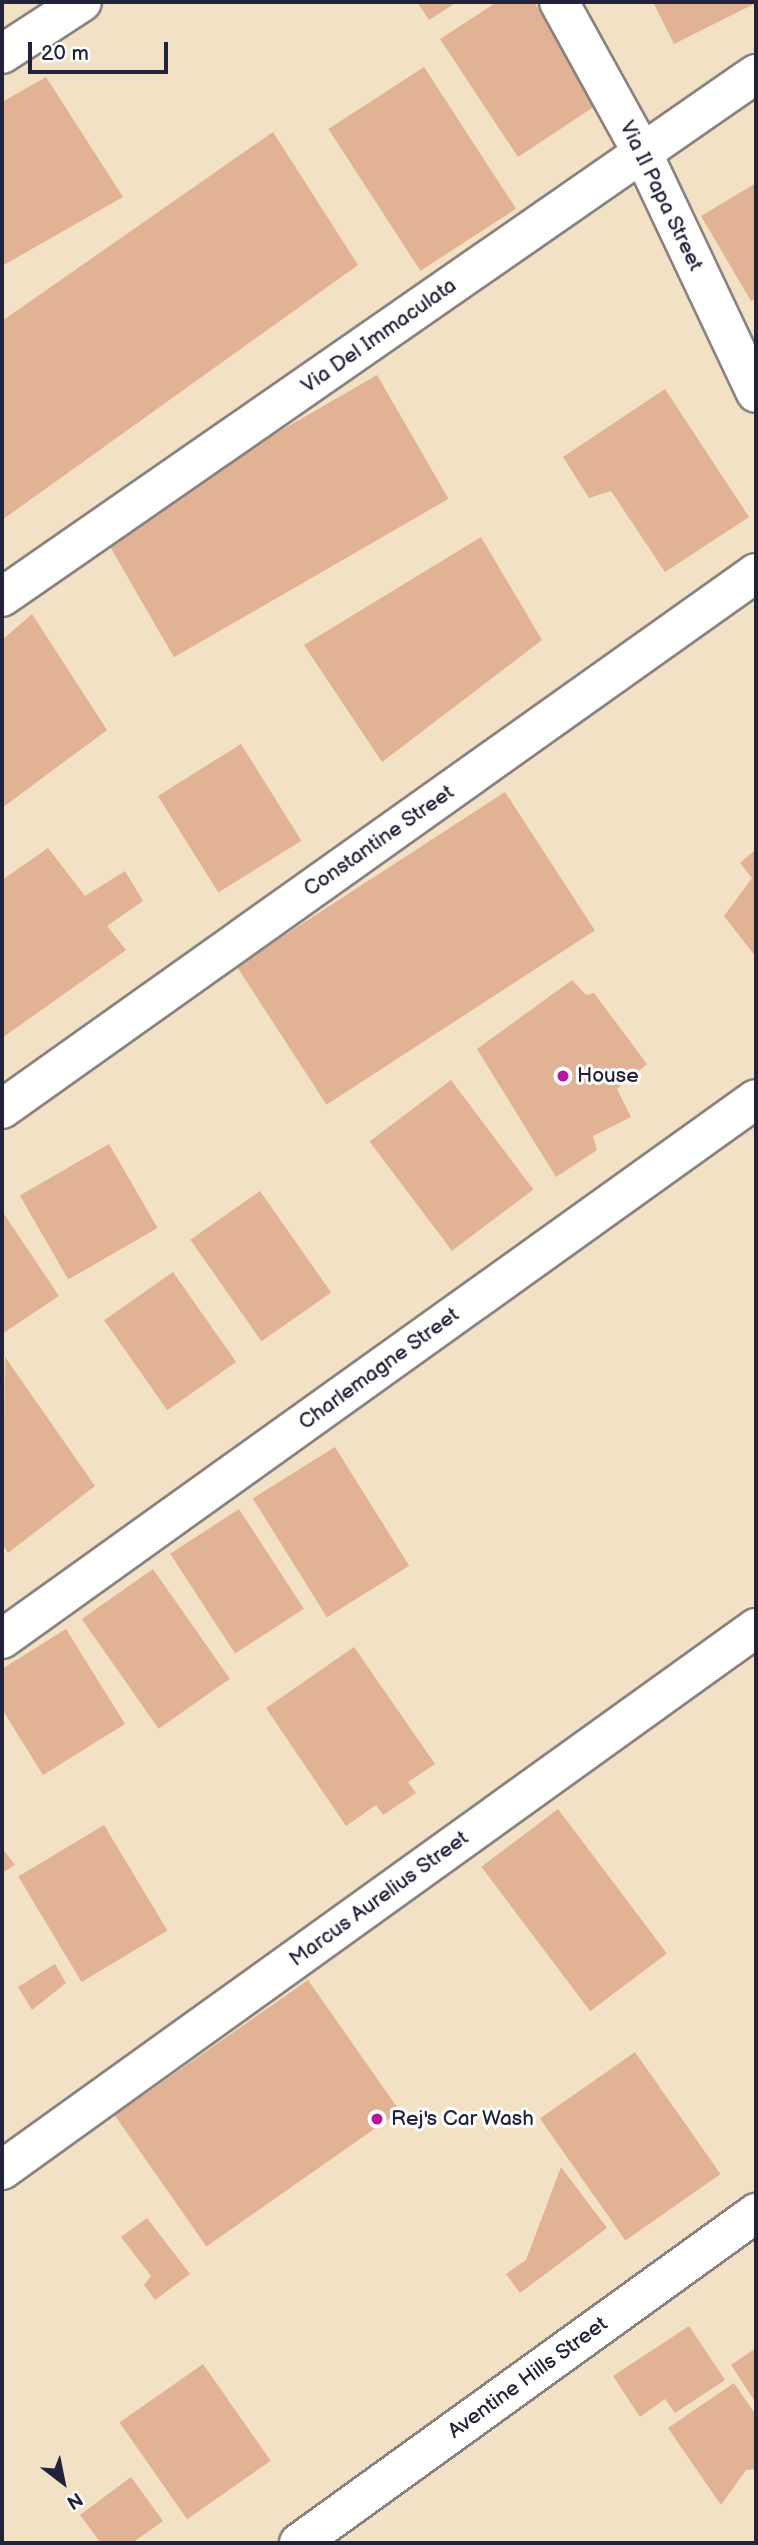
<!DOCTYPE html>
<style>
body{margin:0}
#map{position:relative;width:758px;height:2545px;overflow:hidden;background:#f3e1c5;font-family:"Balsamiq Sans",sans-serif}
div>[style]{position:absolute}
.building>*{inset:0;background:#e2b294;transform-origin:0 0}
.roads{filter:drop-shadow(2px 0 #8a8280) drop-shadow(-2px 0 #8a8280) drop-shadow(0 2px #8a8280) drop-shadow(0 -2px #8a8280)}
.minor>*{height:38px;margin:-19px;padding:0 19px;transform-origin:19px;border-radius:19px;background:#fff}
.tertiary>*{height:38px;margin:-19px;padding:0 19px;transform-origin:19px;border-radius:19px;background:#fff}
.dots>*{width:19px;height:19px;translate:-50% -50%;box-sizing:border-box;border:4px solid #fff;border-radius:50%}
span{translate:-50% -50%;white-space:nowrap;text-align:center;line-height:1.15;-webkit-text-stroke:6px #fff;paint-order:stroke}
.street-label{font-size:21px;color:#22223b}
.poi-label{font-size:21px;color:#22223b}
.left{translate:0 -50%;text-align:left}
.frame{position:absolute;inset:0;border:4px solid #22223b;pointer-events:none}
.north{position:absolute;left:28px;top:2447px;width:70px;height:70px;-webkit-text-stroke:5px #fff;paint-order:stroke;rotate:148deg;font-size:19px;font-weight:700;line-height:28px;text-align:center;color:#22223b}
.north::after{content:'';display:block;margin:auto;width:24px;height:32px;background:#22223b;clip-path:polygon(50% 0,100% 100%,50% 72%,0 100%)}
.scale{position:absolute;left:28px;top:42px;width:140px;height:32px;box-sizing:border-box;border:4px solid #22223b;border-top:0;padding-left:9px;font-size:21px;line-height:24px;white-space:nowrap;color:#22223b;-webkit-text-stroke:5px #fff;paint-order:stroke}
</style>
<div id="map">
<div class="building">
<i style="clip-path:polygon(417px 2px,457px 2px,429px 20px)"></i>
<i style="clip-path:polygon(497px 2px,534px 2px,601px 102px,518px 157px,440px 39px)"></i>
<i style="clip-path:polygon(653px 2px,756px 2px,756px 3px,674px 44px)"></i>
<i style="left:424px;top:67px;width:169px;height:114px;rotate:57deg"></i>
<i style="clip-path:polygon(46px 77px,123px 197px,2px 266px,2px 102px)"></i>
<i style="clip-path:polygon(273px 132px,358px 265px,2px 520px,2px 321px)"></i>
<i style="clip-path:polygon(756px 183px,756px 298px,751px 301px,701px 216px)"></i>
<i style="left:377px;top:375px;width:143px;height:317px;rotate:60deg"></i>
<i style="clip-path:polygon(665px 389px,749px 517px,665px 572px,611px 491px,589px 498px,563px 457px)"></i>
<i style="clip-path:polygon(481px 537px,542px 640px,382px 762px,304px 645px)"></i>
<i style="clip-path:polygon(32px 614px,107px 730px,2px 808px,2px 640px)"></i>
<i style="left:241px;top:744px;width:114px;height:98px;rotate:58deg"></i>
<i style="left:505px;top:792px;width:165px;height:320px;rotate:57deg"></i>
<i style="clip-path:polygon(48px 848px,85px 896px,125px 871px,143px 901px,107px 926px,126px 950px,2px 1038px,2px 880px)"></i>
<i style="clip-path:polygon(756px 849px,756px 957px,724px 916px,752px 878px,740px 863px)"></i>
<i style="clip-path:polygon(572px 980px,586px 995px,594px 993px,647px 1064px,617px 1089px,631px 1117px,593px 1136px,597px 1150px,556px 1177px,477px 1049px)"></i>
<i style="left:451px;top:1080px;width:137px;height:102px;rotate:53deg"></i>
<i style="left:109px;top:1144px;width:97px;height:103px;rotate:60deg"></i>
<i style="left:260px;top:1191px;width:124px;height:85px;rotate:55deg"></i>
<i style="clip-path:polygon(2px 1211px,59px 1296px,2px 1334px)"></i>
<i style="left:173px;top:1272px;width:110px;height:84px;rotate:55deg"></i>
<i style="clip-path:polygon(5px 1357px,95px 1486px,8px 1553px,2px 1543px)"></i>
<i style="left:335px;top:1447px;width:140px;height:97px;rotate:58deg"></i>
<i style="left:239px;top:1509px;width:119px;height:82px;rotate:57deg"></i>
<i style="left:153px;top:1569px;width:134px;height:87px;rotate:55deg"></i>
<i style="clip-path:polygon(66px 1629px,125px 1724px,43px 1775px,2px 1709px,2px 1669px)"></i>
<i style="clip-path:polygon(354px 1647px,435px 1764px,408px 1782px,416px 1793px,383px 1815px,376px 1805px,346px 1826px,266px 1708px)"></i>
<i style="left:558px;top:1809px;width:181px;height:96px;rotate:53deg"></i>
<i style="left:104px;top:1825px;width:123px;height:100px;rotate:59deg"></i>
<i style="clip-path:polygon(2px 1848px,15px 1865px,2px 1873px)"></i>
<i style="clip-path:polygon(55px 1964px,66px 1983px,32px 2010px,18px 1987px)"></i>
<i style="left:308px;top:1980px;width:160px;height:236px;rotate:55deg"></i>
<i style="left:635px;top:2052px;width:149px;height:116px;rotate:55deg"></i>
<i style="clip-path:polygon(561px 2167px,607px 2228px,520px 2293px,506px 2274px,526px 2260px)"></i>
<i style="clip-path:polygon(147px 2218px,190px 2274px,155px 2300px,144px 2285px,151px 2276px,121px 2237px)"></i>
<i style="clip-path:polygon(689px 2326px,725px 2380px,675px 2413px,665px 2399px,640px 2417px,613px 2376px)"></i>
<i style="clip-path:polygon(756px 2348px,756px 2403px,731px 2365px)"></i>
<i style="left:203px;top:2364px;width:118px;height:102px;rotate:55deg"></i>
<i style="clip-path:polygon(734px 2383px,756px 2415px,756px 2469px,746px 2470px,721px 2505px,668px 2428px)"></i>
<i style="clip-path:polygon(131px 2477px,163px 2521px,132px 2543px,101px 2543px,80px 2515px)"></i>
</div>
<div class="roads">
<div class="minor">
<i style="left:559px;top:2px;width:174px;rotate:61.1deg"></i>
<i style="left:643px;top:154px;width:264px;rotate:64.7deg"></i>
<i style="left:2px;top:54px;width:95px;rotate:-33deg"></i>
<i style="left:2px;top:597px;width:918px;rotate:-34.75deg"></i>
<i style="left:2px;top:1109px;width:925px;rotate:-35.41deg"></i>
<i style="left:2px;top:1639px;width:927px;rotate:-35.61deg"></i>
<i style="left:2px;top:2170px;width:929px;rotate:-35.71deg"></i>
</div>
<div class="tertiary">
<i style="left:299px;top:2543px;width:564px;rotate:-35.83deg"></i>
</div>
</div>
<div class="dots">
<i style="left:563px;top:1076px;background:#b5179e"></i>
<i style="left:377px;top:2119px;background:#b5179e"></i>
</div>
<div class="street-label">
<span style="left:661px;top:196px;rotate:64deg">Via Il Papa Street</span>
<span style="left:379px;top:336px;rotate:-35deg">Via Del Immaculata</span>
<span style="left:379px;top:841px;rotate:-35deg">Constantine Street</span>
<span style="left:379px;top:1369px;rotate:-36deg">Charlemagne Street</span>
<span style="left:379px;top:1899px;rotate:-36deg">Marcus Aurelius Street</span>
<span style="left:528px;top:2378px;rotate:-36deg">Aventine Hills Street</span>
</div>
<div class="poi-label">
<span class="left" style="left:577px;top:1076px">House</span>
<span class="left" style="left:391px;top:2119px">Rej's Car Wash</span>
</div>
<div class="frame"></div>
<div class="north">N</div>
<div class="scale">20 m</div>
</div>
